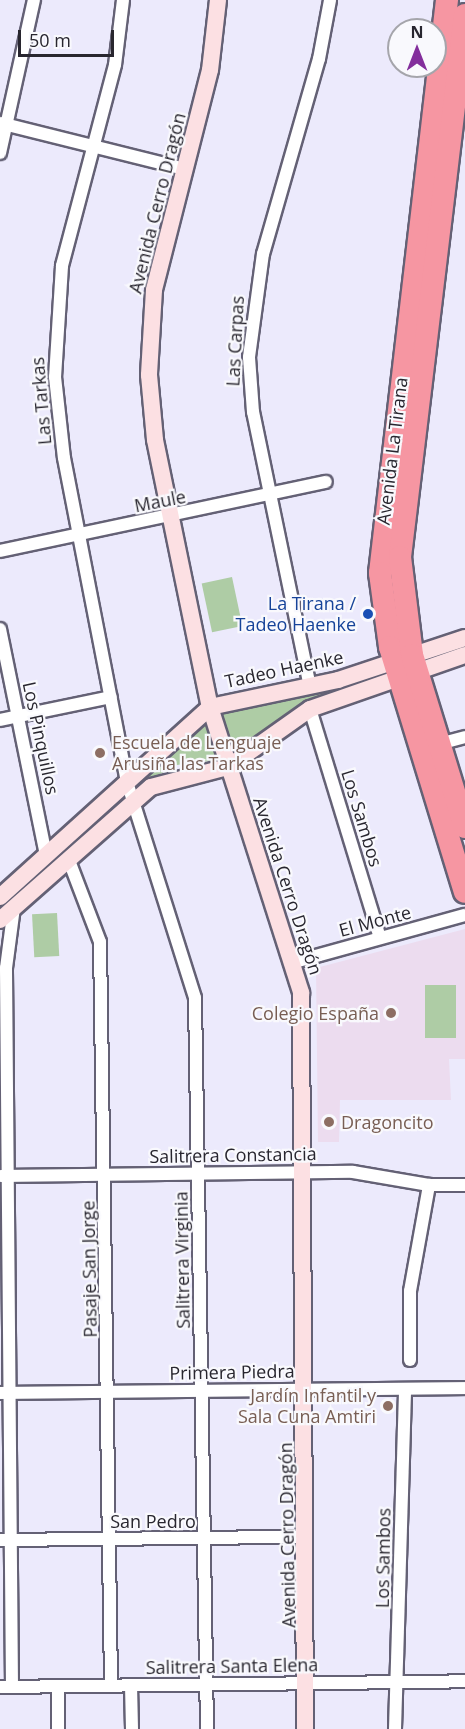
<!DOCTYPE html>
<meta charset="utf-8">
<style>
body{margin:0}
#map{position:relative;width:465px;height:1729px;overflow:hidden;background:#eceafc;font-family:"Open Sans",sans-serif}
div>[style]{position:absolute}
.education>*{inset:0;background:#ecdcef}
.green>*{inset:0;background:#aecca5;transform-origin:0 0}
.roads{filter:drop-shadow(2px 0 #646175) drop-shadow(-2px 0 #646175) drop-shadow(0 2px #646175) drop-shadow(0 -2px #646175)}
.street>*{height:12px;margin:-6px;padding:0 6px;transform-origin:6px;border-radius:6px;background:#fff}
.secondary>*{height:16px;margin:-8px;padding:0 8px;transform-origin:8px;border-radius:8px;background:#fce0e3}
.highway>*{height:22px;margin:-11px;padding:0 11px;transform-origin:11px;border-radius:11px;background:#f696a2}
.dots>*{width:16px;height:16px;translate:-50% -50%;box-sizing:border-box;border:3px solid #f9f9fd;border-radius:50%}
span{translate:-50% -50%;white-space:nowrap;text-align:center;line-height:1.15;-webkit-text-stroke:4.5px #f9f9fd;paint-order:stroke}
.street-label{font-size:18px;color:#28262f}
.transit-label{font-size:18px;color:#164399}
.right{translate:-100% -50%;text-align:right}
.education-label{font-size:18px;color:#785e54}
.left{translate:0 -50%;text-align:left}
.north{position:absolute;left:387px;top:18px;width:60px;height:60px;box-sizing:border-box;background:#f9f9fd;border:2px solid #a5a5ab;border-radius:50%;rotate:0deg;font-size:16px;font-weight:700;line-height:24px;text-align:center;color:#28262f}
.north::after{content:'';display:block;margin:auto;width:21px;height:27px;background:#832e9c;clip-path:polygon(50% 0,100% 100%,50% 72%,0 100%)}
.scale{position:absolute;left:18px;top:30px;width:96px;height:27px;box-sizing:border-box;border:3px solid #28262f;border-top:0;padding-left:8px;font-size:18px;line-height:21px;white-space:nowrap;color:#28262f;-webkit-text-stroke:4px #f9f9fd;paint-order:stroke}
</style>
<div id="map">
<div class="education">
<i style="clip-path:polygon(465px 929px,465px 1059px,449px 1059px,451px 1100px,340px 1100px,339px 1142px,318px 1142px,316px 968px)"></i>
</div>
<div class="green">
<i style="left:232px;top:577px;width:50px;height:31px;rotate:78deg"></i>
<i style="clip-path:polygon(383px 668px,386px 675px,310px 700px,232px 753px,219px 712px,259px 706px)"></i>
<i style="clip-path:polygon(205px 719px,219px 760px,177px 765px,149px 780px,145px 776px)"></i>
<i style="left:57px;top:913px;width:43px;height:25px;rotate:87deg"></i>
<i style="left:425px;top:985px;width:31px;height:53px"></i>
</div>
<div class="roads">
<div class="street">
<i style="left:123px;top:0;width:65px;rotate:97deg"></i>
<i style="left:115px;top:65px;width:208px;rotate:104.8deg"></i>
<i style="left:62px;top:266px;width:111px;rotate:93.6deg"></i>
<i style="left:55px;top:377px;width:81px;rotate:83.7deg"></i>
<i style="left:64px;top:458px;width:330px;rotate:79deg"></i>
<i style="left:127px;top:782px;width:226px;rotate:72.5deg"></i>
<i style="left:195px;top:998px;width:731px;rotate:89.06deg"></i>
<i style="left:0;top:123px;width:190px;rotate:14deg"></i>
<i style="left:0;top:153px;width:157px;rotate:-77.5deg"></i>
<i style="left:0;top:551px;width:333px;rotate:-12deg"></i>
<i style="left:0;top:629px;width:231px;rotate:78.5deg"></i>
<i style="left:310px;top:687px;width:281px;rotate:-101.7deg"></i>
<i style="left:253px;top:412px;width:55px;rotate:-94.2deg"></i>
<i style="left:249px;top:357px;width:104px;rotate:-82.3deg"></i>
<i style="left:263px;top:254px;width:203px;rotate:-74deg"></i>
<i style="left:319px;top:59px;width:60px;rotate:-79.4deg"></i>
<i style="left:310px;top:709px;width:239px;rotate:73deg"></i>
<i style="left:0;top:720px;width:113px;rotate:-11.7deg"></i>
<i style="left:439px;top:744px;width:27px;rotate:-15deg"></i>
<i style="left:68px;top:858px;width:90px;rotate:69.1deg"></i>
<i style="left:100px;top:942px;width:744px;rotate:89.15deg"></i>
<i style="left:294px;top:962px;width:177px;rotate:-15.4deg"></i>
<i style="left:1px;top:1176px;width:352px;rotate:-0.7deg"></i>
<i style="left:353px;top:1172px;width:77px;rotate:9.7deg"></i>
<i style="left:429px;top:1185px;width:36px"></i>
<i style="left:410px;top:1360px;width:69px;rotate:-90deg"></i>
<i style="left:410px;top:1291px;width:108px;rotate:-79.8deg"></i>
<i style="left:0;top:1393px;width:465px;rotate:-0.6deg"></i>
<i style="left:0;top:1540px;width:306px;rotate:-0.6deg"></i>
<i style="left:131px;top:1685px;width:44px;rotate:88.7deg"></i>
<i style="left:58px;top:1686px;width:43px;rotate:90deg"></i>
<i style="left:0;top:1687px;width:465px;rotate:-0.7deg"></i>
<i style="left:12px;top:1687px;width:719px;rotate:-90.48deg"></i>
<i style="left:6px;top:968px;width:62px;rotate:-82.5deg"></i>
<i style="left:395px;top:1729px;width:340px;rotate:-88.3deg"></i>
</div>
<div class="secondary">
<i style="left:218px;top:0;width:70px;rotate:96.5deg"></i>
<i style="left:210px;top:70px;width:227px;rotate:104.3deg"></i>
<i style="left:154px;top:290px;width:85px;rotate:93.4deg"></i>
<i style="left:149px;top:375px;width:65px;rotate:84.7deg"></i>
<i style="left:155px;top:440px;width:273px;rotate:78.4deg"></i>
<i style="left:210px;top:707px;width:300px;rotate:72.3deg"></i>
<i style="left:301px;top:993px;width:736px;rotate:89.69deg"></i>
<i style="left:0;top:897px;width:283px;rotate:-42.1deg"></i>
<i style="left:210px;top:707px;width:131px;rotate:-11.9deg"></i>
<i style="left:338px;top:680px;width:134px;rotate:-18.3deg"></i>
<i style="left:0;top:920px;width:201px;rotate:-41.4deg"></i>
<i style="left:151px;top:787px;width:80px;rotate:-14.6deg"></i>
<i style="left:228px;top:767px;width:100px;rotate:-35.3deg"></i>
<i style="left:310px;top:709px;width:164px;rotate:-19.2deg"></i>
</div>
<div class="highway">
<i style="left:447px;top:0;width:577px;rotate:96.67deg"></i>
<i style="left:380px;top:573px;width:75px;rotate:82.3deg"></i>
<i style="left:390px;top:647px;width:256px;rotate:73deg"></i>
<i style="left:465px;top:15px;width:546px;rotate:96.84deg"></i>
<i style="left:400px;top:557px;width:99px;rotate:83deg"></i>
<i style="left:412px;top:655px;width:180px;rotate:72.9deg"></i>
</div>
</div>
<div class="dots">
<i style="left:368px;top:614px;background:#1a4fb4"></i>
<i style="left:100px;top:753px;background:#8d6e63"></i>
<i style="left:391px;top:1013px;background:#8d6e63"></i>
<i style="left:329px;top:1122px;background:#8d6e63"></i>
<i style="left:388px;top:1406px;background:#8d6e63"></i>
</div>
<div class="street-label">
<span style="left:157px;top:203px;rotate:-76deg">Avenida Cerro Dragón</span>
<span style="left:235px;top:341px;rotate:-87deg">Las Carpas</span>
<span style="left:41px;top:401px;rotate:-95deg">Las Tarkas</span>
<span style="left:392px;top:451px;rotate:-83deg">Avenida La Tirana</span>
<span style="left:160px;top:501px;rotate:-11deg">Maule</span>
<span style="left:284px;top:669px;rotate:-12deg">Tadeo Haenke</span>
<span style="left:41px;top:738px;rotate:78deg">Los Pinquillos</span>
<span style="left:362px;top:818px;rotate:73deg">Los Sambos</span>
<span style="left:288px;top:886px;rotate:72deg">Avenida Cerro Dragón</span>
<span style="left:375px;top:921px;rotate:-15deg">El Monte</span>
<span style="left:233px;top:1155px;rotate:-1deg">Salitrera Constancia</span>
<span style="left:182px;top:1260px;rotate:-91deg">Salitrera Virginia</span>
<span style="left:89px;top:1269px;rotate:-91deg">Pasaje San Jorge</span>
<span style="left:232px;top:1372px;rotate:-1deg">Primera Piedra</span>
<span style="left:153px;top:1521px">San Pedro</span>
<span style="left:287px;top:1535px;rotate:-91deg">Avenida Cerro Dragón</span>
<span style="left:383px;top:1558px;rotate:-89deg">Los Sambos</span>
<span style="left:232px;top:1666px;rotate:-1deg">Salitrera Santa Elena</span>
</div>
<div class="transit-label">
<span class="right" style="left:356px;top:614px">La Tirana /<br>Tadeo Haenke</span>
</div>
<div class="education-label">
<span class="left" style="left:112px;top:753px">Escuela de Lenguaje<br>Arusiña las Tarkas</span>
<span class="right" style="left:379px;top:1013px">Colegio España</span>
<span class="left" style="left:341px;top:1122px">Dragoncito</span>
<span class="right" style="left:376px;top:1406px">Jardín Infantil y<br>Sala Cuna Amtiri</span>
</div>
<div class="north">N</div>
<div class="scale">50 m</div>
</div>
